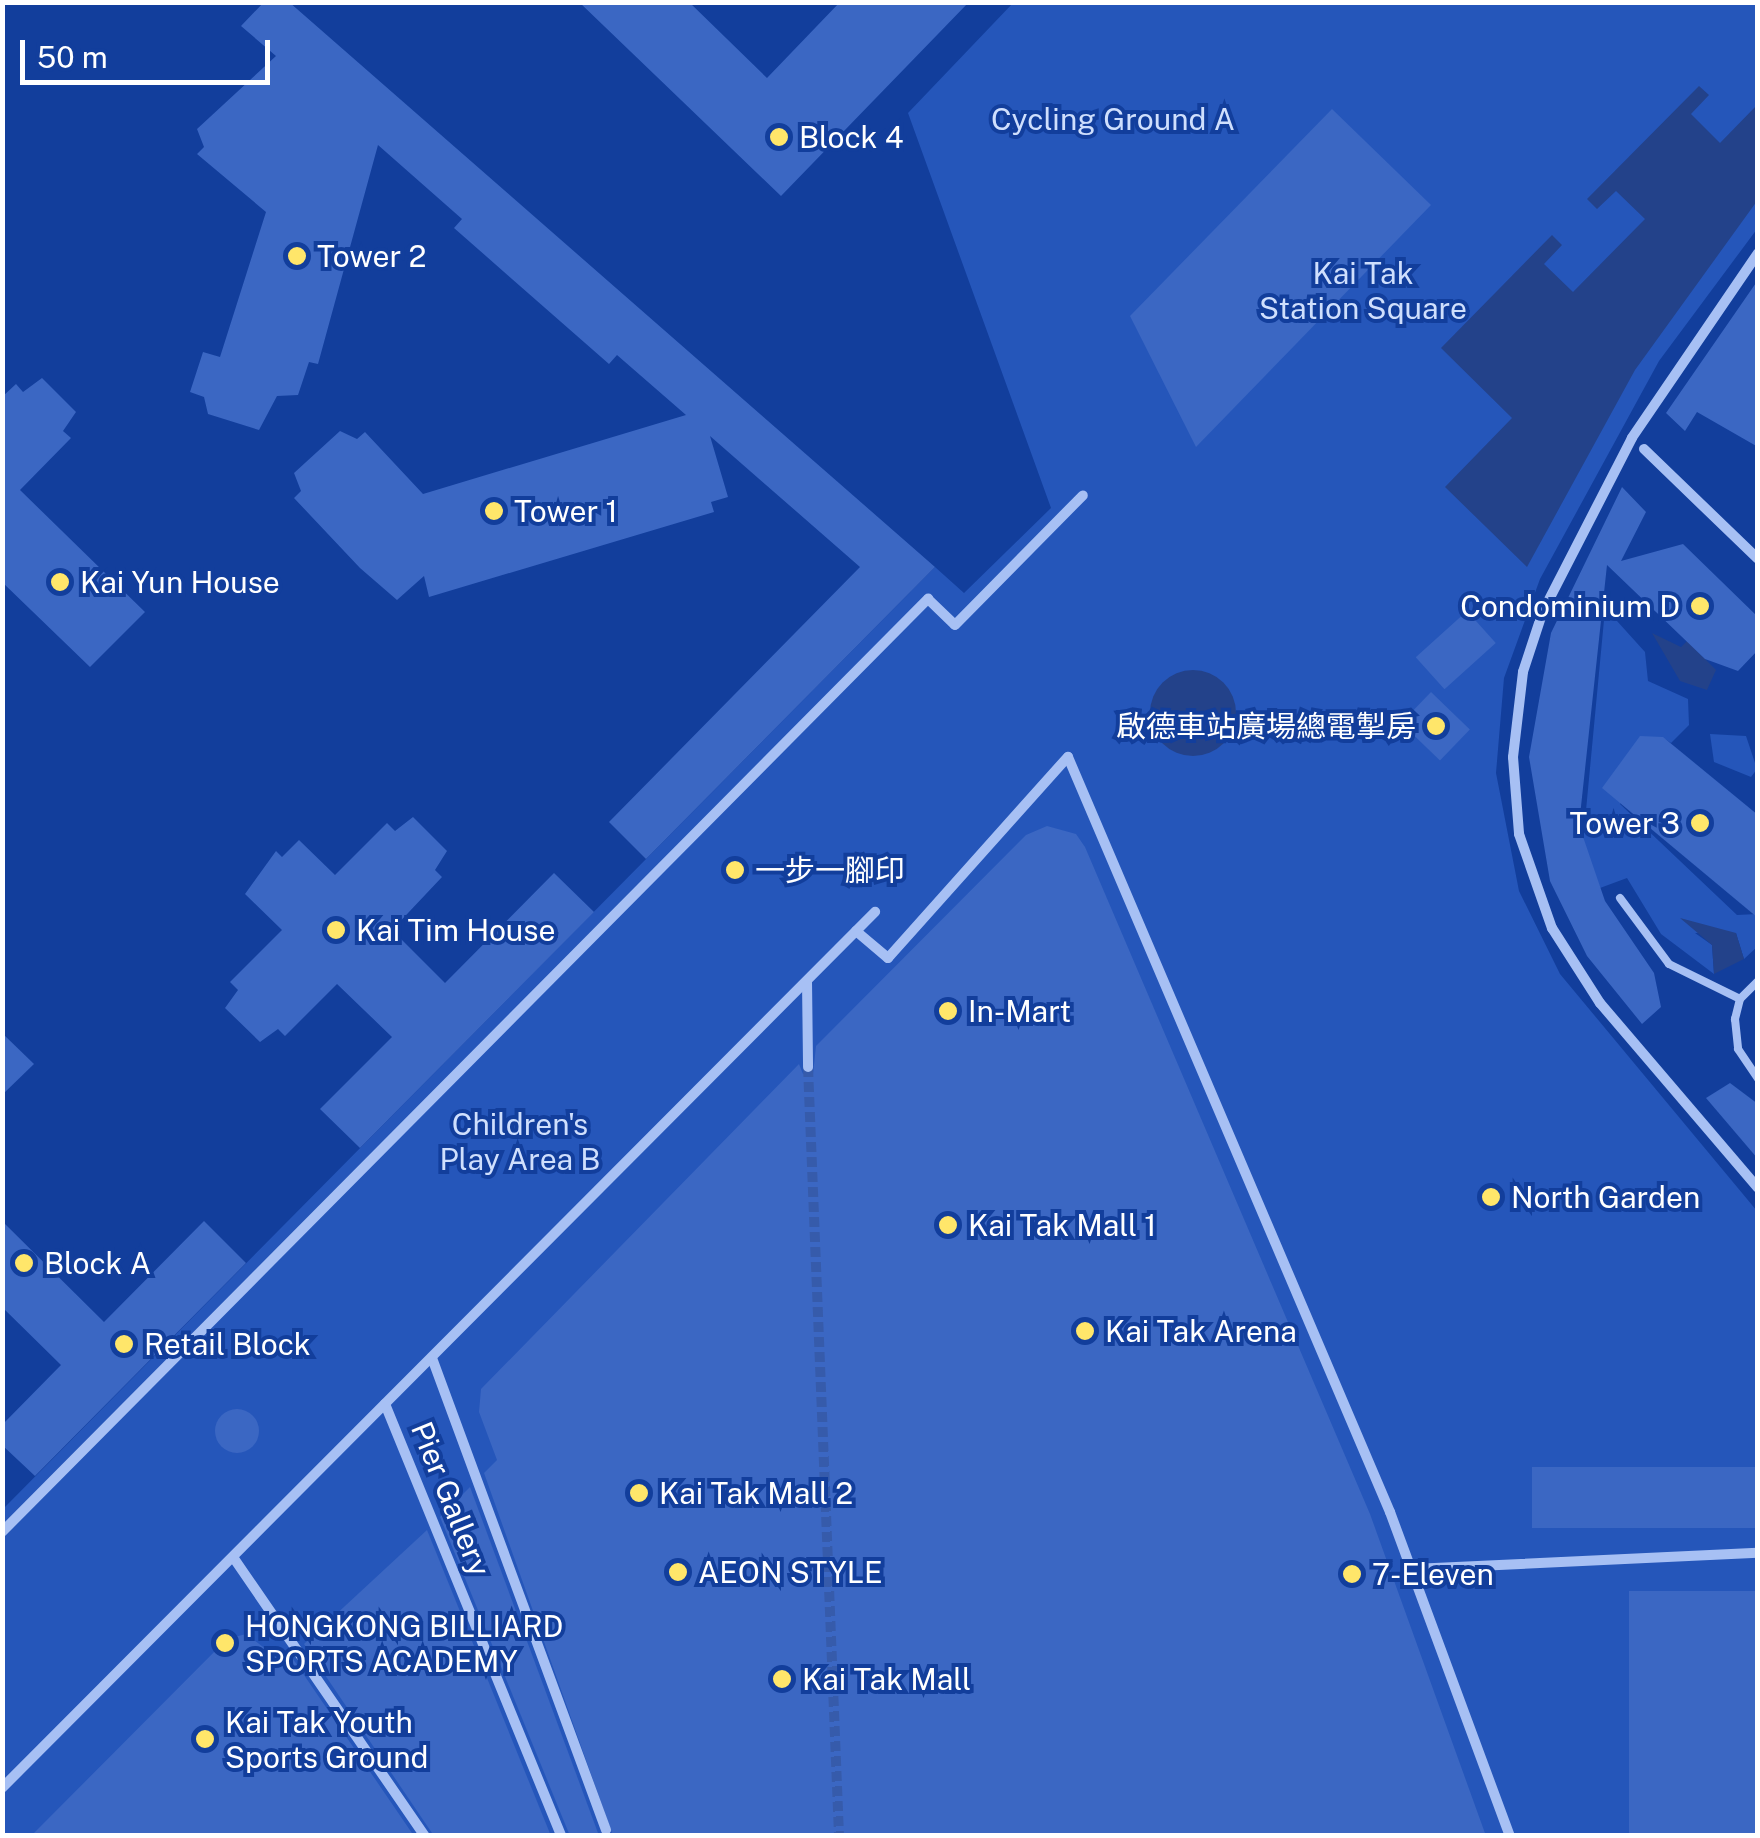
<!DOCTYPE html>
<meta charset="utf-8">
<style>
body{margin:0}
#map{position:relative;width:1760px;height:1838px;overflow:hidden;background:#123e9c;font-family:"Public Sans","Noto Sans TC",sans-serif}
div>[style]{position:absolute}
.green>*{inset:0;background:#2556ba}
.water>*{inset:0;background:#23428a}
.round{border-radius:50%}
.building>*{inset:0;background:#3b67c3;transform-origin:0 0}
.street-tunnel>*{height:10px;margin-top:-5px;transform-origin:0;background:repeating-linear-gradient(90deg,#365bab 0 10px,transparent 0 15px)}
.lane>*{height:8px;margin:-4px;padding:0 4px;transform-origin:4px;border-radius:4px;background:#a7c0f4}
.street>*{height:10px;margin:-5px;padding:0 5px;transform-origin:5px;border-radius:5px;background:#a7c0f4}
.dots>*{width:28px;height:28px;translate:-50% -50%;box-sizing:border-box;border:5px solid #123e9c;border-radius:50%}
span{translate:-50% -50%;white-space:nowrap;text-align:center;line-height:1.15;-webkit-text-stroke:8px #123e9c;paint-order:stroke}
.park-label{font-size:30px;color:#cfdffd}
.poi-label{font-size:30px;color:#fff}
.left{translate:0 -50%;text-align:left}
.right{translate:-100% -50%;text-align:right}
.street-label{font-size:30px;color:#fff}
.frame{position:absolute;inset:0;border:5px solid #fff;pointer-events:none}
.scale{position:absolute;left:20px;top:40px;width:250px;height:45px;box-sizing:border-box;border:5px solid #fff;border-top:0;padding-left:12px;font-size:30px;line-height:35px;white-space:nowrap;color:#fff;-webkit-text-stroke:8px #123e9c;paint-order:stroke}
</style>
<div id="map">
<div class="green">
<i style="clip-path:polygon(1013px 3px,1757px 3px,1757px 229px,1659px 361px,1540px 579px,1504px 678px,1496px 773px,1519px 891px,1560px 974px,1757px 1211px,1757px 1835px,3px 1836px,3px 1509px,935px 567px,964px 593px,1051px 508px,908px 113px)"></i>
<i style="clip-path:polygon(1604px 620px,1617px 621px,1645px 652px,1648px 681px,1688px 699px,1689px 725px,1671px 743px,1665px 739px,1620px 804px,1737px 915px,1757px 914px,1757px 947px,1744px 959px,1736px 933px,1695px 933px,1712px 945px,1714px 974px,1661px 934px,1627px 878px,1600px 888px,1583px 842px)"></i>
<i style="clip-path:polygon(1710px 734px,1746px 736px,1757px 769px,1751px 777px,1714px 762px)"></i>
</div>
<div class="water">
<i style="clip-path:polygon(1699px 86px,1709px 95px,1691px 114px,1720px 143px,1757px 105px,1757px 201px,1635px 370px,1527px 567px,1445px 487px,1512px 418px,1441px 348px,1552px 235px,1562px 245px,1544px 264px,1573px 292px,1645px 219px,1616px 191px,1597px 209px,1587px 199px)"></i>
<i style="clip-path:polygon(1652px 633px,1681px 647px,1687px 641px,1716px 670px,1707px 690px,1680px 681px)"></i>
<i class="round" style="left:1150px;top:670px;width:86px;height:86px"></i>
<i style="clip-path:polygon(1680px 918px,1736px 933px,1744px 959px,1714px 974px,1712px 945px)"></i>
</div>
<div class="building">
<i style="clip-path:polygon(264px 2px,289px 2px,935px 567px,646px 859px,609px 822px,860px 567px,710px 436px,728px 497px,711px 502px,714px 512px,429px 597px,424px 576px,397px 600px,360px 568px,294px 498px,301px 491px,294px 473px,340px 431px,357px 439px,365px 432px,423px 494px,686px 415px,617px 355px,609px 364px,454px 228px,462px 219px,378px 145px,318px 364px,309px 362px,298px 395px,277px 396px,259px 430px,208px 414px,204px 397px,190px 392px,203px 352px,220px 357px,266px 212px,197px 154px,204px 147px,197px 129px,276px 56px,241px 26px)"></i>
<i style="clip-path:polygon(579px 2px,689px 2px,767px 78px,840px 2px,969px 2px,781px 196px)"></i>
<i style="clip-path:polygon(1332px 109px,1431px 205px,1196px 447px,1130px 316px)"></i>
<i style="clip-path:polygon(1758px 280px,1758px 447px,1697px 412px,1685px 431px,1666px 413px)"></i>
<i style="clip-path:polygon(42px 378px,76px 412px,63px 431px,71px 438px,20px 490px,145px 612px,90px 667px,2px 582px,2px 397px,16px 384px,23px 392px)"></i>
<i style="clip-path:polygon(1622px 487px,1646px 512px,1621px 561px,1683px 544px,1758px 617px,1758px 650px,1738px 671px,1705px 659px,1607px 565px,1579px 825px,1605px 901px,1654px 973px,1661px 1007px,1642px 1024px,1587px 956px,1550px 881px,1529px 757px,1551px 633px)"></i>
<i style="left:1467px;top:611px;width:43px;height:69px;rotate:48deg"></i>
<i style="left:1431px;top:692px;width:54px;height:43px;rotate:44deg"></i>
<i style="clip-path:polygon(1640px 736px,1663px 737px,1758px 815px,1758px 918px,1602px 788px)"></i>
<i style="clip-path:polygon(413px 817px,447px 851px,435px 870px,442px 877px,392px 930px,445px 983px,554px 873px,594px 912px,360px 1148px,320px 1109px,392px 1037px,337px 984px,285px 1036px,278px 1029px,260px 1042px,225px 1008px,238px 990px,230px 982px,282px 930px,245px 894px,276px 851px,282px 857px,299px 840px,335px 875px,387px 823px,395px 831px)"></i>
<i style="clip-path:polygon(1047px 826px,1076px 834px,1085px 847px,1370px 1514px,1486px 1836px,613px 1836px,484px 1473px,497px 1460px,479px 1412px,481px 1389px,799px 1064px,803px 1074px,813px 1074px,816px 1046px,1026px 835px)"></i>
<i style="clip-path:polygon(2px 1033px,34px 1064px,2px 1095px)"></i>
<i style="clip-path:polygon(1730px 1083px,1758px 1104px,1758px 1159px,1706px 1098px)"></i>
<i style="clip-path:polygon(2px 1221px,104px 1322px,204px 1221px,246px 1263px,35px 1476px,2px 1445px,2px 1425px,61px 1365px,2px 1307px)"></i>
<i class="round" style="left:215px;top:1409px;width:44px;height:44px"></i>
<i style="left:1758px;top:1467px;width:61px;height:226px;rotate:90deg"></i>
<i style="clip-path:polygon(470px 1487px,598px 1833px,599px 1836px,570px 1836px,440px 1517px)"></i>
<i style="clip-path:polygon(427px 1530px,551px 1836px,434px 1836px,304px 1644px)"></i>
<i style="left:1629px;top:1591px;width:129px;height:245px"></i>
<i style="clip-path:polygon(246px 1634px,284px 1663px,291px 1656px,414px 1836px,31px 1836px,227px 1639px)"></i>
</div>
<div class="street-tunnel">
<i style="left:808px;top:1067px;width:770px;rotate:87.69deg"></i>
</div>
<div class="lane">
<i style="left:1620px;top:898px;width:82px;rotate:53.4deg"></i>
<i style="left:1669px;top:964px;width:79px;rotate:26.2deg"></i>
<i style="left:1758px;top:981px;width:25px;rotate:135deg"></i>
<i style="left:1740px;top:999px;width:21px;rotate:104deg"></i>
<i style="left:1735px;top:1019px;width:30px;rotate:84deg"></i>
<i style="left:1738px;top:1049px;width:36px;rotate:56deg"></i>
</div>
<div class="street">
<i style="left:1758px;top:253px;width:224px;rotate:124.3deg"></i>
<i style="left:1632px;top:438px;width:195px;rotate:117.2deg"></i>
<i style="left:1543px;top:611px;width:64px;rotate:108.2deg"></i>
<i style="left:1523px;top:672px;width:86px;rotate:96.7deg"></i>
<i style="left:1513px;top:757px;width:77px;rotate:85.5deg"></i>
<i style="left:1519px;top:834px;width:100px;rotate:70.7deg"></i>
<i style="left:1552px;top:928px;width:89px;rotate:57.4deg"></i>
<i style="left:1600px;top:1003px;width:243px;rotate:49.5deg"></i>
<i style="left:1644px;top:449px;width:158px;rotate:44deg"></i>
<i style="left:856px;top:931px;width:42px;rotate:40.2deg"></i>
<i style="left:888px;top:958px;width:270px;rotate:-48.2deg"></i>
<i style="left:1068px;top:757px;width:821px;rotate:66.9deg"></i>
<i style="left:1390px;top:1512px;width:346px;rotate:69.7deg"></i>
<i style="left:807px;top:981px;width:86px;rotate:89.3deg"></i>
<i style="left:432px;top:1358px;width:503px;rotate:69.76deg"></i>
<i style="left:385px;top:1404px;width:466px;rotate:67.8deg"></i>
<i style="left:2px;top:1532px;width:1315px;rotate:-45.22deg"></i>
<i style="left:928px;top:599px;width:37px;rotate:44deg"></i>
<i style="left:955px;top:625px;width:182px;rotate:-45.4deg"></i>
<i style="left:233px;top:1557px;width:339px;rotate:55.5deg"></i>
<i style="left:1413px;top:1569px;width:345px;rotate:-2.7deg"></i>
<i style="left:2px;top:1788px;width:1237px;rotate:-45.1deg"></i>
</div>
<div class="dots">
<i style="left:779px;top:137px;background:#ffe66a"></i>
<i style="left:297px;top:256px;background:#ffe66a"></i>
<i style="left:494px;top:511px;background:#ffe66a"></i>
<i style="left:60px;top:582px;background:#ffe66a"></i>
<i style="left:1700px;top:606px;background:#ffe66a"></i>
<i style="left:1436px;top:726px;background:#ffe66a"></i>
<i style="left:1700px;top:823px;background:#ffe66a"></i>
<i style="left:735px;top:870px;background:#ffe66a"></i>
<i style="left:336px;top:930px;background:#ffe66a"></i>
<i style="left:948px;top:1011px;background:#ffe66a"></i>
<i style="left:1491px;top:1197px;background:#ffe66a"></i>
<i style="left:948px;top:1225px;background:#ffe66a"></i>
<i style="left:24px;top:1263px;background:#ffe66a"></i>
<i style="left:1085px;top:1331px;background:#ffe66a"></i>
<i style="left:124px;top:1344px;background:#ffe66a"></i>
<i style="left:639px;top:1493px;background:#ffe66a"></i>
<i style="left:678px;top:1572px;background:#ffe66a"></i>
<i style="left:1352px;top:1574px;background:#ffe66a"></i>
<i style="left:225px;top:1643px;background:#ffe66a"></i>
<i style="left:782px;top:1679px;background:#ffe66a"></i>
<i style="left:205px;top:1739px;background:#ffe66a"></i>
</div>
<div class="park-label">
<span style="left:1113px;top:119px">Cycling Ground A</span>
<span style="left:1363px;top:290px">Kai Tak<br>Station Square</span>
<span style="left:520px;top:1141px">Children's<br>Play Area B</span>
</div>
<div class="poi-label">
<span class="left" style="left:799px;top:137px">Block 4</span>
<span class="left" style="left:317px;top:256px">Tower 2</span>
<span class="left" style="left:514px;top:511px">Tower 1</span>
<span class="left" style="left:80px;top:582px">Kai Yun House</span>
<span class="right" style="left:1680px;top:606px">Condominium D</span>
<span class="right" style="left:1416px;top:726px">啟德車站廣場總電掣房</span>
<span class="right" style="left:1680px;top:823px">Tower 3</span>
<span class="left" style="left:755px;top:870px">一步一腳印</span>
<span class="left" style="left:356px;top:930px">Kai Tim House</span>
<span class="left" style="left:968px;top:1011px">In-Mart</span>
<span class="left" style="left:1511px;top:1197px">North Garden</span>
<span class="left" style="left:968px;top:1225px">Kai Tak Mall 1</span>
<span class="left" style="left:44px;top:1263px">Block A</span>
<span class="left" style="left:1105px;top:1331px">Kai Tak Arena</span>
<span class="left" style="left:144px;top:1344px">Retail Block</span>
<span class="left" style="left:659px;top:1493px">Kai Tak Mall 2</span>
<span class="left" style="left:698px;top:1572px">AEON STYLE</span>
<span class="left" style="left:1372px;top:1574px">7-Eleven</span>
<span class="left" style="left:245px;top:1643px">HONGKONG BILLIARD<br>SPORTS ACADEMY</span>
<span class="left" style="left:802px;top:1679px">Kai Tak Mall</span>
<span class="left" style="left:225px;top:1739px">Kai Tak Youth<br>Sports Ground</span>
</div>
<div class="street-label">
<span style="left:451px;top:1499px;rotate:68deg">Pier Gallery</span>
</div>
<div class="frame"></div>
<div class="scale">50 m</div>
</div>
